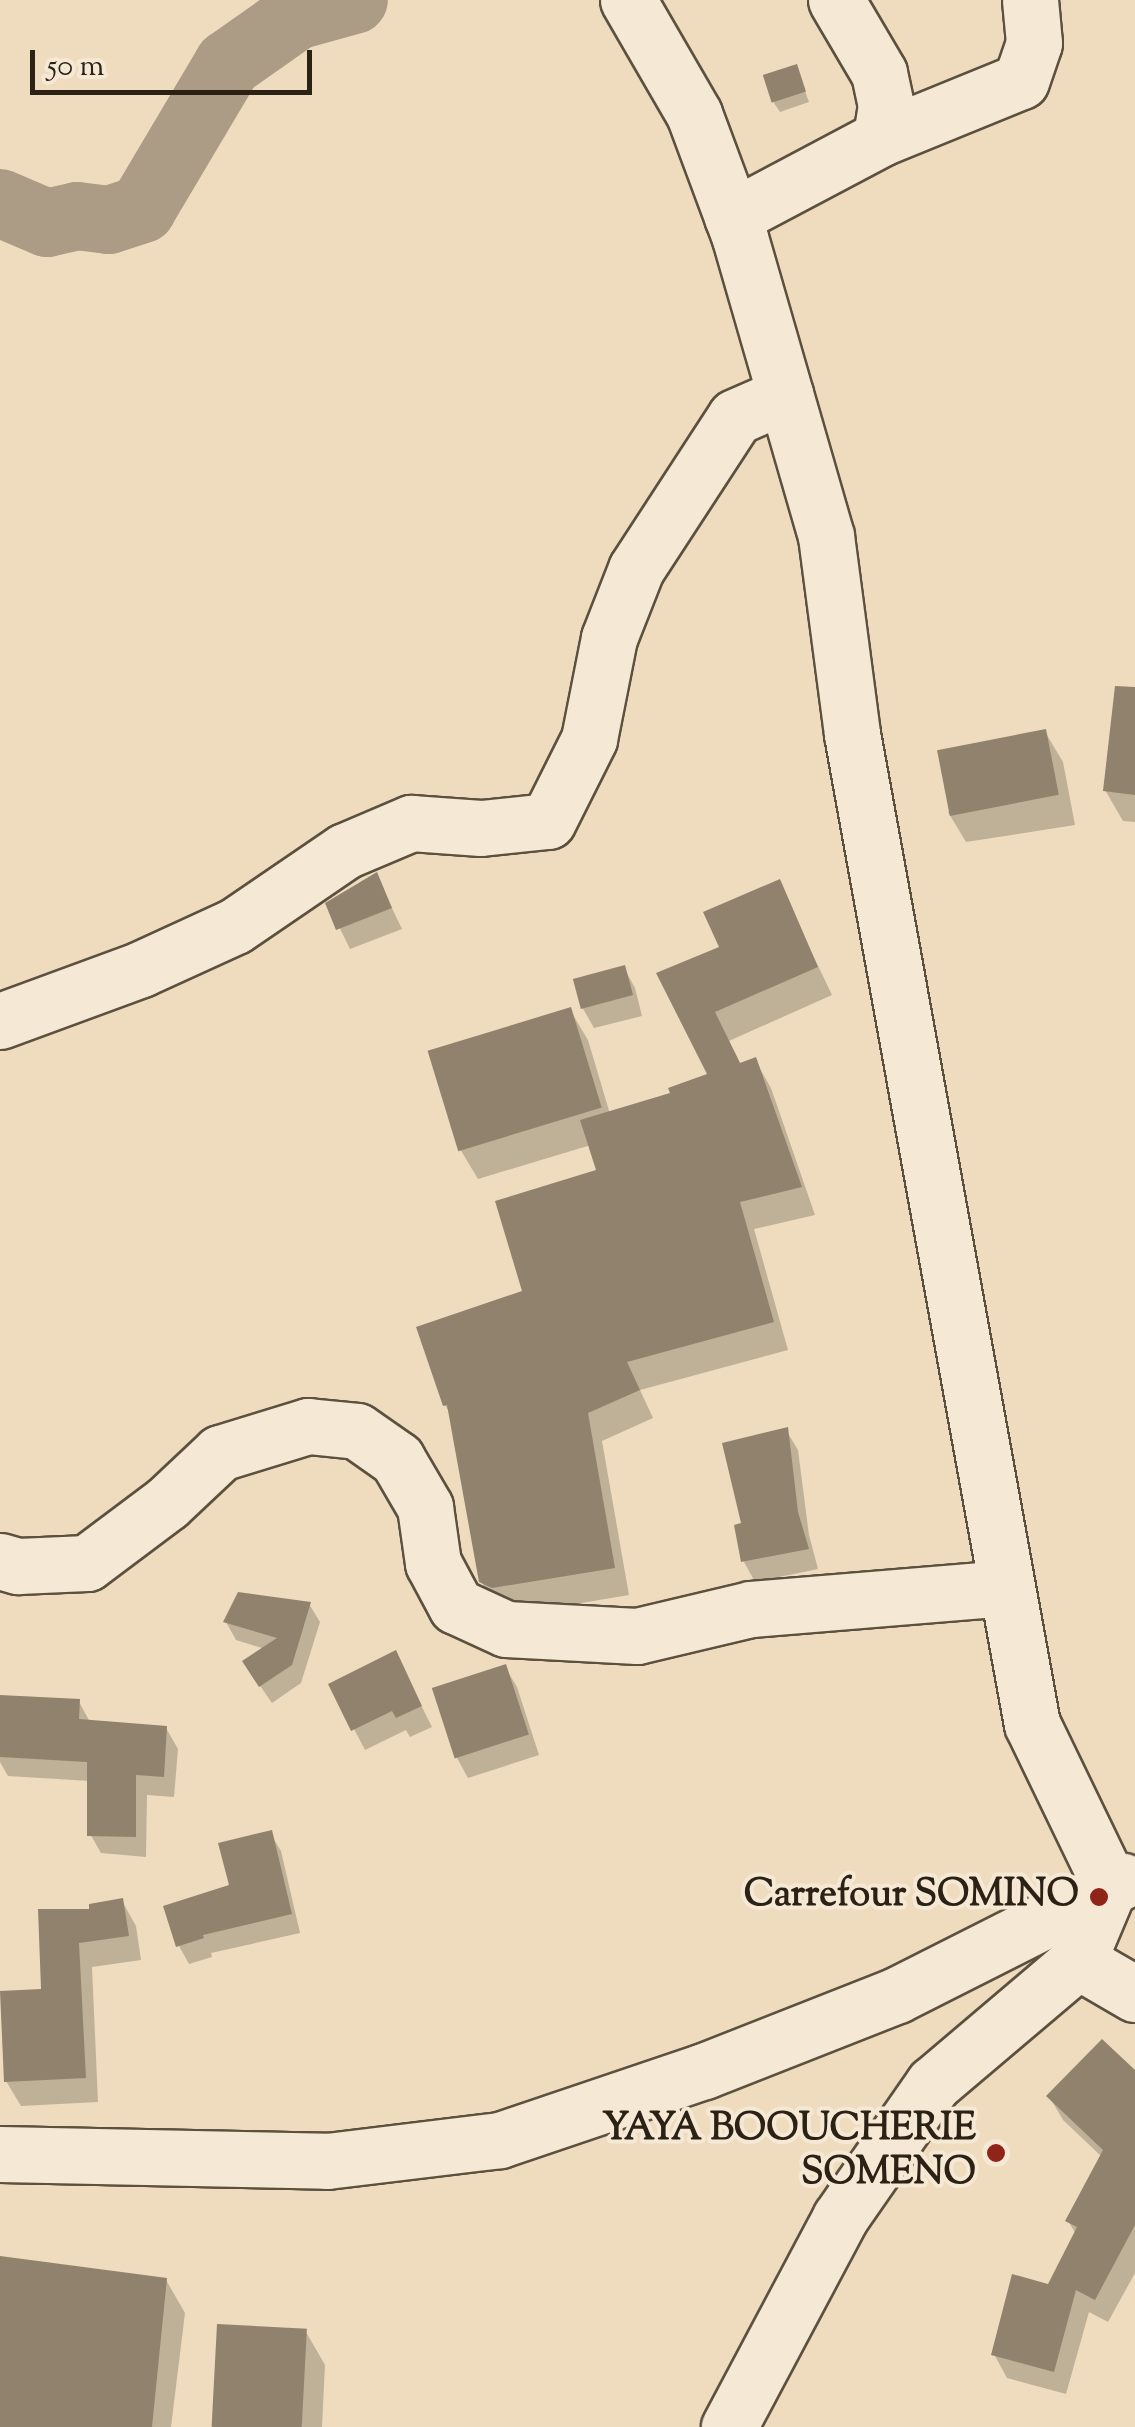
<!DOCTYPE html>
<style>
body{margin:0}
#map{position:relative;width:1135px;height:2427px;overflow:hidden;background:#efdcbf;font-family:"Sorts Mill Goudy",serif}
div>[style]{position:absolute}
.shadow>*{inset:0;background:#0003}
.river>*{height:68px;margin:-34px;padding:0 34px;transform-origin:34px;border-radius:34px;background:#ac9c85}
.building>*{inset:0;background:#91826d;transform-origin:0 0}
.roads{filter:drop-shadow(2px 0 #5c503f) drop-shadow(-2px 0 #5c503f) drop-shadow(0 2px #5c503f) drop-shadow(0 -2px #5c503f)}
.minor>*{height:55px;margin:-27.5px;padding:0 27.5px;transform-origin:27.5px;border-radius:27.5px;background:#f5e8d5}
.dots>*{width:28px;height:28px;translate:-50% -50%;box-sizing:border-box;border:5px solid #f5e8d5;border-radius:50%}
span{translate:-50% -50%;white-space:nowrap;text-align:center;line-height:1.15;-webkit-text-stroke:8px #f5e8d5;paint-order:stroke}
.poi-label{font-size:38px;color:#2b2114;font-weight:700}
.right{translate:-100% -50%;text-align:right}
.scale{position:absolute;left:30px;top:50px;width:282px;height:45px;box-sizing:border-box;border:5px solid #2b2114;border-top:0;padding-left:12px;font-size:30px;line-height:35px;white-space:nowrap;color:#2b2114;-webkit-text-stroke:8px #f5e8d5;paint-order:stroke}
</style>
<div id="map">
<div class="shadow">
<i style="clip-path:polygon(796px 67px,809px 102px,780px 112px,774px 103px)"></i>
<i style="clip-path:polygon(1135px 698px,1135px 822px,1123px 821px,1105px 790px)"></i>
<i style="clip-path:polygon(1045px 732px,1063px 762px,1075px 825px,966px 842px,948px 812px)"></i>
<i style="clip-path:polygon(376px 875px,402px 929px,350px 949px,328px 904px)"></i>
<i style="clip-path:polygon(778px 882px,832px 995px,729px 1041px,741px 1065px,755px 1060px,771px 1088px,815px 1215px,754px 1229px,788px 1350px,640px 1390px,653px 1418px,602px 1441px,629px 1595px,510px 1615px,497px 1610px,481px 1581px,452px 1417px,445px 1405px,526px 1293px,599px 1171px,591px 1145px,478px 1179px,460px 1149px,570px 1010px,588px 1040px,610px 1114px,673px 1095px,711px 1076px,660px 974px,722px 948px)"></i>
<i style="clip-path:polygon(624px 968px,635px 988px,642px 1016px,594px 1028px,582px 1007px)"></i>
<i style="clip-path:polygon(786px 1430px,798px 1450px,809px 1535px,818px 1569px,755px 1582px,744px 1562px,737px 1527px,745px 1525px)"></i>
<i style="clip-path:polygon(309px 1604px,320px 1622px,301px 1683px,272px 1703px,256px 1680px,265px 1649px,236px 1640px,226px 1622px)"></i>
<i style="clip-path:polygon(395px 1653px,432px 1727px,410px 1737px,406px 1730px,365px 1750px,331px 1685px)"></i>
<i style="clip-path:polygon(505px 1667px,517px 1687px,539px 1755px,468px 1778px,457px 1758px)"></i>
<i style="clip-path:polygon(0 1698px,79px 1702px,90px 1722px,166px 1728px,178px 1749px,174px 1797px,147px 1795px,146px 1857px,101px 1853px,89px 1832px,90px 1781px,8px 1776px,0 1762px)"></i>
<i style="clip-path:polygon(270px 1833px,281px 1851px,300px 1933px,211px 1953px,212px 1957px,189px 1964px,179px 1946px)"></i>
<i style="clip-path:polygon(122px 1901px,136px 1926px,141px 1960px,92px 1967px,98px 2102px,21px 2106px,6px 2081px,43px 1992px,92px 1911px)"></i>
<i style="clip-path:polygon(1135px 2073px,1135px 2273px,1108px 2322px,1089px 2312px,1066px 2394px,1007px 2378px,994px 2354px,1050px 2287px,1076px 2234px,1068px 2221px,1102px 2157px,1063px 2120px,1049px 2096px)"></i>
<i style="clip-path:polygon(0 2259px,166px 2280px,185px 2313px,171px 2427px,0 2427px)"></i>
<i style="clip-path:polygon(306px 2332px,325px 2365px,322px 2427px,214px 2427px)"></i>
</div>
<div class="river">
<i style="left:0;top:203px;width:51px;rotate:23.1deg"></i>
<i style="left:47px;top:223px;width:31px;rotate:-13deg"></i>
<i style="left:77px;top:216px;width:32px;rotate:7deg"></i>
<i style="left:109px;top:220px;width:35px;rotate:-18deg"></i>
<i style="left:142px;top:209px;width:169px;rotate:-59.3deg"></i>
<i style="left:228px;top:64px;width:83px;rotate:-35.2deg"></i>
<i style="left:296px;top:16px;width:60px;rotate:-15.4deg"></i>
</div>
<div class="building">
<i style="left:797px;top:64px;width:29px;height:36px;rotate:72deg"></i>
<i style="clip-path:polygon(1115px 686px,1135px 687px,1135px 795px,1103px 791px)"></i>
<i style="left:1046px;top:729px;width:67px;height:111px;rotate:79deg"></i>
<i style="clip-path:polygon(377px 872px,392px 908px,336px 930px,325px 903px)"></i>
<i style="clip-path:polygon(780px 879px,818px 967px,715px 1012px,740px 1063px,756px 1057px,802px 1187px,740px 1202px,774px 1322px,627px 1362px,640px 1390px,588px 1413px,615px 1568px,492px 1588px,479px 1582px,447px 1405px,443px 1406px,416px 1327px,522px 1291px,495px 1201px,596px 1170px,580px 1120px,670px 1093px,668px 1088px,707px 1074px,656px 973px,719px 947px,703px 912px)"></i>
<i style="left:625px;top:965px;width:31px;height:54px;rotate:75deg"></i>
<i style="left:571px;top:1007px;width:105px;height:150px;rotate:73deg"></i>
<i style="clip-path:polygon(788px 1427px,798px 1512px,809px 1549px,741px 1562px,734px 1525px,741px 1523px,722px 1443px)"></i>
<i style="clip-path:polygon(238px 1592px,311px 1602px,292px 1665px,259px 1687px,242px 1661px,277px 1638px,223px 1622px)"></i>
<i style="clip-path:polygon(396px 1650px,422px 1706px,396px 1718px,392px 1711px,351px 1731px,328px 1684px)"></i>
<i style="left:506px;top:1664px;width:74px;height:78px;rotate:72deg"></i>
<i style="clip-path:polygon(0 1695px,80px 1699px,79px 1719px,167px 1726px,164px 1777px,136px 1775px,136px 1837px,87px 1836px,87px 1762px,0 1757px)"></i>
<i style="clip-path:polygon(272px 1830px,292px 1914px,203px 1935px,204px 1938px,176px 1947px,163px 1906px,229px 1885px,218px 1843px)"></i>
<i style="clip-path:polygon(123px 1898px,129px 1936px,79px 1943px,86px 2078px,4px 2082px,0 1991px,41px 1989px,38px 1909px,89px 1909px,89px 1904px)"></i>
<i style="clip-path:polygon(1102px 2039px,1135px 2070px,1135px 2225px,1095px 2300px,1076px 2290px,1054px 2372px,991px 2355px,1012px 2274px,1048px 2284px,1077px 2227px,1065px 2221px,1103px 2150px,1046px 2096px)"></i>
<i style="clip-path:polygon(0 2256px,167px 2278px,152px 2427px,0 2427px)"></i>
<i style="left:217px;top:2324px;width:90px;height:103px;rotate:3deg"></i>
</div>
<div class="roads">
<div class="minor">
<i style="left:628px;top:0;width:132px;rotate:59.9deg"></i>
<i style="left:694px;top:114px;width:132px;rotate:69.6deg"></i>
<i style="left:740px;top:238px;width:310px;rotate:73.9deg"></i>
<i style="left:826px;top:536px;width:200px;rotate:82.5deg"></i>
<i style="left:852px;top:734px;width:1006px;rotate:79.7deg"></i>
<i style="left:1032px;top:1724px;width:179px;rotate:64.2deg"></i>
<i style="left:1110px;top:1885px;width:82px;rotate:112.8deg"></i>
<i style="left:1078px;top:1961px;width:190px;rotate:139.7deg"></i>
<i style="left:933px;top:2084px;width:163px;rotate:124.8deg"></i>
<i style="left:840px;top:2218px;width:237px;rotate:118deg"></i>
<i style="left:836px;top:0;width:85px;rotate:59.5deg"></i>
<i style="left:879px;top:73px;width:33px;rotate:78deg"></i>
<i style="left:886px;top:105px;width:33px;rotate:99deg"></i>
<i style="left:732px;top:217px;width:169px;rotate:-27.9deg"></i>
<i style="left:881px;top:138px;width:151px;rotate:-22.2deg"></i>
<i style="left:1021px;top:81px;width:40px;rotate:-71.1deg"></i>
<i style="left:1034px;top:43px;width:43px;rotate:-95.3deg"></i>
<i style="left:0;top:1021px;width:150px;rotate:-20.2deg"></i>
<i style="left:141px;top:969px;width:103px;rotate:-24.6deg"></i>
<i style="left:235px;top:926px;width:133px;rotate:-34.3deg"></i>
<i style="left:345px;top:851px;width:72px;rotate:-23deg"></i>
<i style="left:411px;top:823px;width:70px;rotate:4.1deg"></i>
<i style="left:481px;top:828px;width:67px;rotate:-6deg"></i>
<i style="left:548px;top:821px;width:92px;rotate:-63.4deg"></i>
<i style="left:589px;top:739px;width:103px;rotate:-78.8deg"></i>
<i style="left:609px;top:638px;width:74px;rotate:-68.6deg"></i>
<i style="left:636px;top:569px;width:181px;rotate:-56.9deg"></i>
<i style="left:735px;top:417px;width:55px;rotate:-23.7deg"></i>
<i style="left:0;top:1561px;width:19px;rotate:16deg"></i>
<i style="left:18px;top:1566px;width:69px;rotate:-2.5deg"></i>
<i style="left:87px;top:1563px;width:100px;rotate:-36.9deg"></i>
<i style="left:167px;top:1503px;width:73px;rotate:-43.3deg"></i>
<i style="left:220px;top:1453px;width:92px;rotate:-17.1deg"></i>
<i style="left:308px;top:1426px;width:49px;rotate:5.8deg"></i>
<i style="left:357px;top:1431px;width:49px;rotate:35deg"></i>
<i style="left:397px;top:1459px;width:56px;rotate:59.7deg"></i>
<i style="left:425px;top:1507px;width:57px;rotate:81.9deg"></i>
<i style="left:433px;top:1563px;width:49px;rotate:61.9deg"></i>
<i style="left:456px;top:1606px;width:55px;rotate:24.7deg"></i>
<i style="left:506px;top:1629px;width:131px;rotate:3.1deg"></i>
<i style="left:637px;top:1636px;width:117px;rotate:-13.3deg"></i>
<i style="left:751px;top:1609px;width:256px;rotate:-4.7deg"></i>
<i style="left:1078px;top:1961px;width:66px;rotate:30.1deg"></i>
<i style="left:0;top:2154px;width:327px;rotate:1.2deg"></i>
<i style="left:327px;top:2161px;width:174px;rotate:-6.9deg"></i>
<i style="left:500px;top:2140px;width:215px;rotate:-18.7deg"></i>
<i style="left:704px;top:2071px;width:207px;rotate:-21.5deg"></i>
<i style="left:897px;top:1995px;width:253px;rotate:-26.8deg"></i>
</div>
</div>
<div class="dots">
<i style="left:1099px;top:1897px;background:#8f2418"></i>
<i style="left:996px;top:2153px;background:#8f2418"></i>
</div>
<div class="poi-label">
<span class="right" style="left:1079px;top:1897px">Carrefour SOMINO</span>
<span class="right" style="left:976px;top:2153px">YAYA BOOUCHERIE<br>SOMENO</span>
</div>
<div class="scale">50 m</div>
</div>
